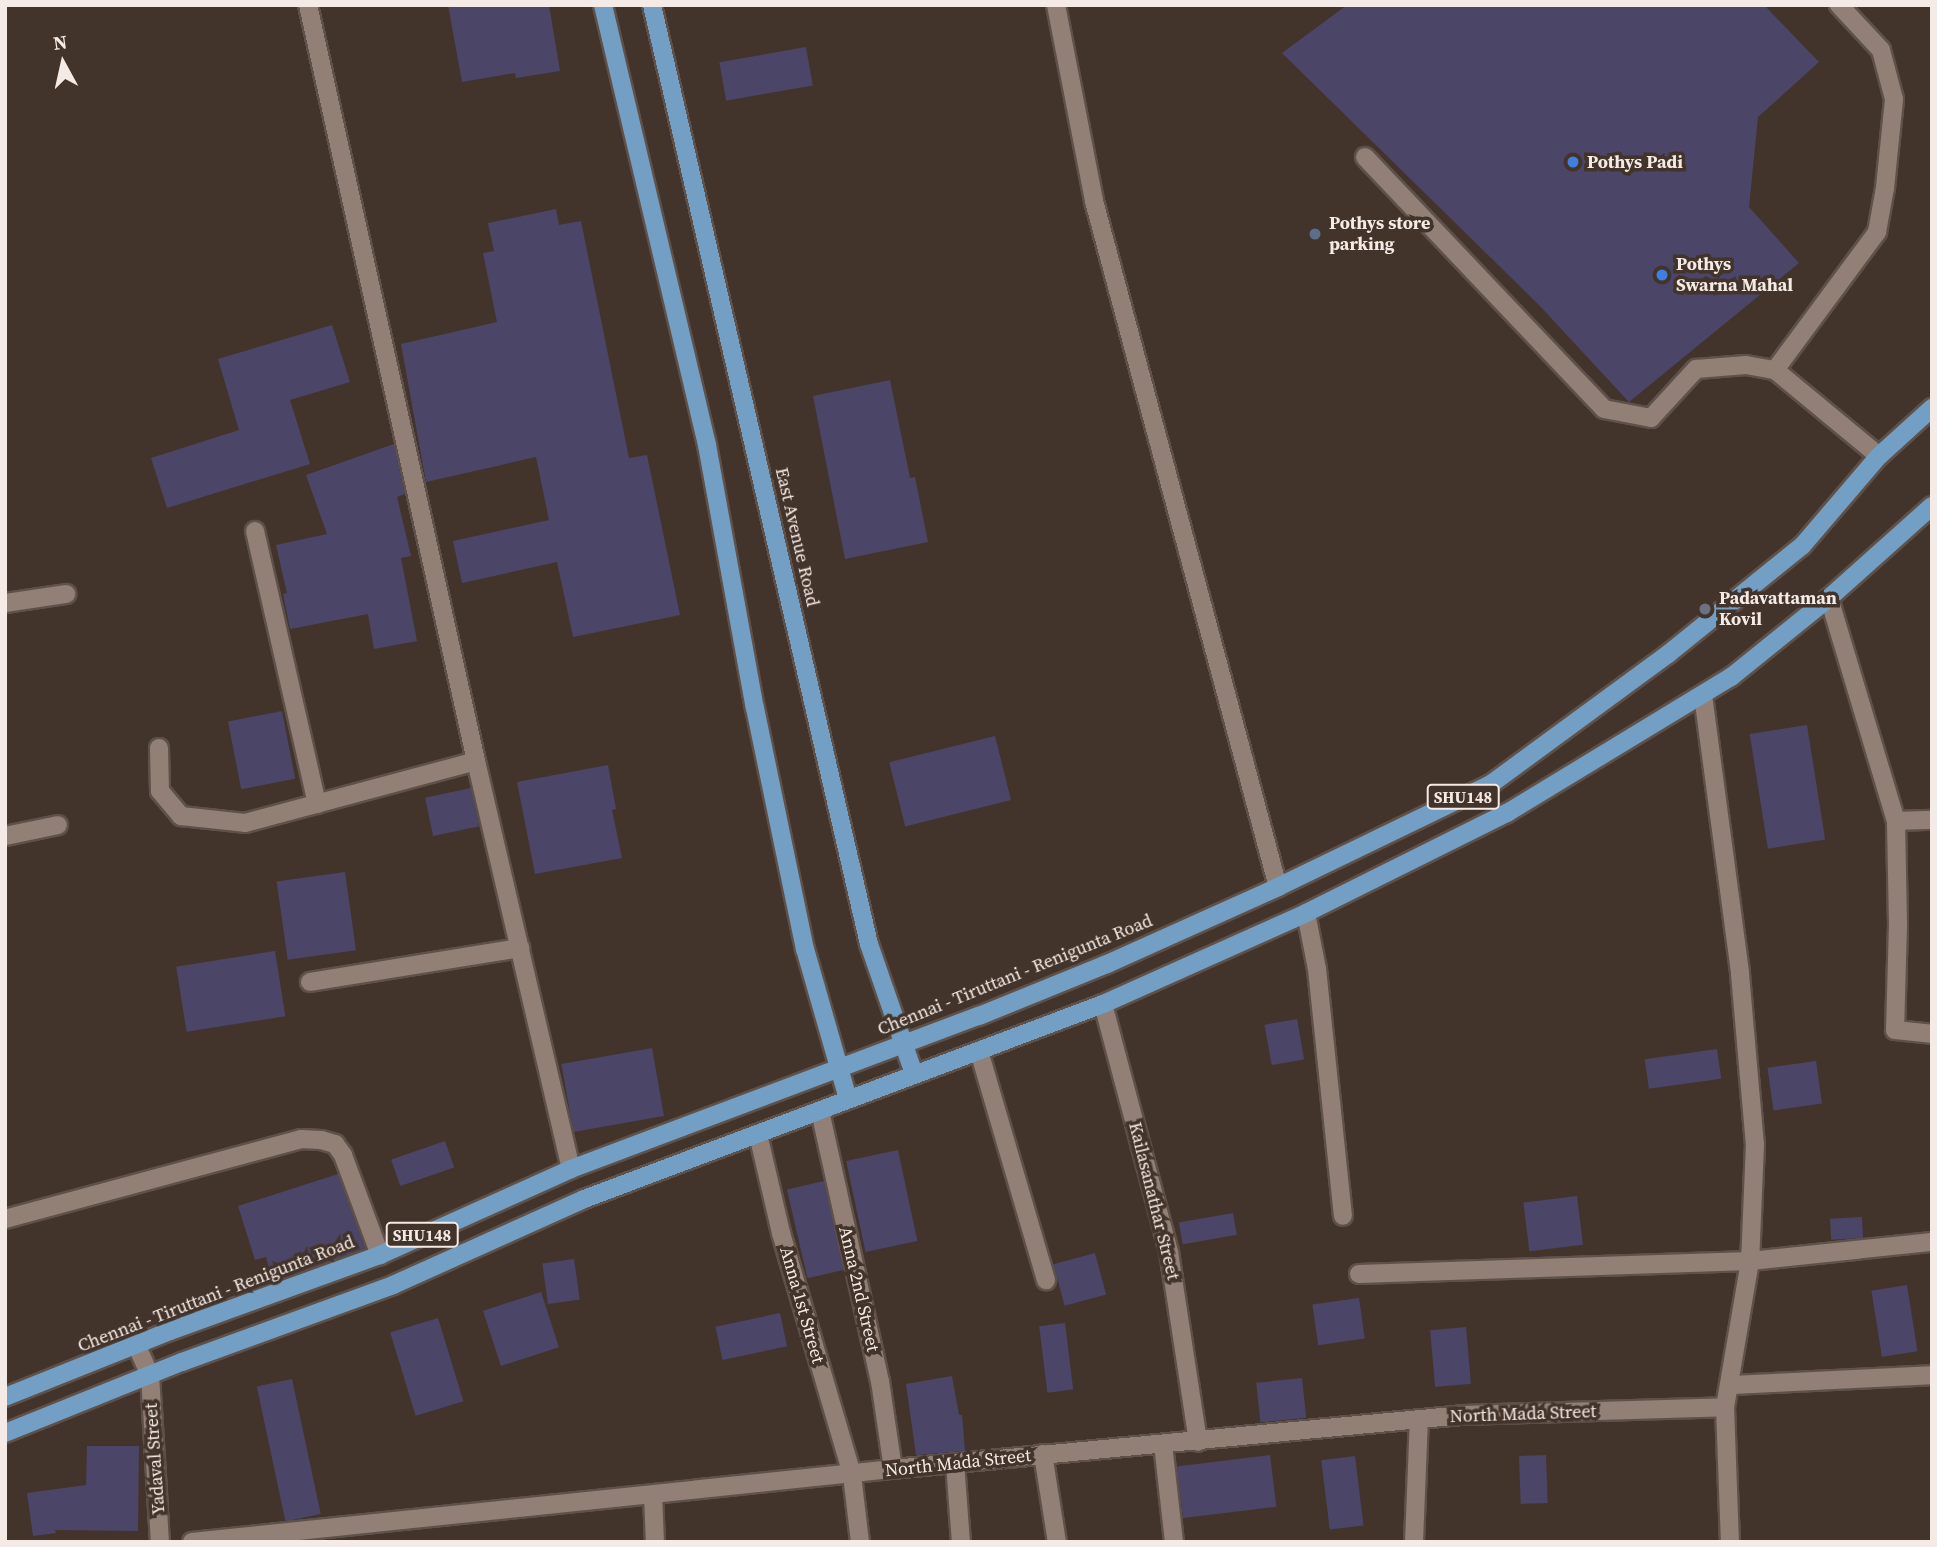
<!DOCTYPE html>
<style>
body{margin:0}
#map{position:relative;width:1937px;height:1547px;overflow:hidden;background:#43342b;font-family:"Source Serif 4",serif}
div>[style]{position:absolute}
.building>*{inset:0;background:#4b4568;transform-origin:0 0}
.roads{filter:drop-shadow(2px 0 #5e514a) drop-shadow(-2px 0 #5e514a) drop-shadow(0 2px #5e514a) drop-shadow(0 -2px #5e514a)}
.minor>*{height:18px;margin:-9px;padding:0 9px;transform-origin:9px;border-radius:9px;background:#928076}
.major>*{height:18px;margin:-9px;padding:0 9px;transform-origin:9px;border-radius:9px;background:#729fc3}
.dots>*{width:19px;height:19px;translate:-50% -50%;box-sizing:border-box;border:4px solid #43342b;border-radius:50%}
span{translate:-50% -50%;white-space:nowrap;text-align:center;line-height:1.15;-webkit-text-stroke:7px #43342b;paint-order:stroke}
.shield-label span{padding:2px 5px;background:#43342b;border:2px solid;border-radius:5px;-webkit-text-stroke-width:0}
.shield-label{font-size:16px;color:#f5ebe6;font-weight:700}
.poi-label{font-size:18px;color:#f5ebe6;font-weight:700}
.left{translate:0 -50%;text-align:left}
.street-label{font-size:18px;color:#f5ebe6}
.frame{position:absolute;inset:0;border:7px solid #f5ebe6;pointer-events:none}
.north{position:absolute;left:28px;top:28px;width:70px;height:70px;-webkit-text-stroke:5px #43342b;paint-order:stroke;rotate:352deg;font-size:19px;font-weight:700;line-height:28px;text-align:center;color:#f5ebe6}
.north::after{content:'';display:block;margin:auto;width:24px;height:32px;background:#f5ebe6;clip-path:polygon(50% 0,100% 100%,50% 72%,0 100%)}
</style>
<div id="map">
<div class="building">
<i style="clip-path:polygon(448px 5px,549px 5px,560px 71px,516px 78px,515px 73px,462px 82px)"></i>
<i style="clip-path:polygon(1347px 5px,1764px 5px,1819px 62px,1758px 117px,1749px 207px,1799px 263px,1629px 402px,1539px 305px,1282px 53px)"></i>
<i style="left:806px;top:47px;width:39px;height:88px;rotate:80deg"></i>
<i style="clip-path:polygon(556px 209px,559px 225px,581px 221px,629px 458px,647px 455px,680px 615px,573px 637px,557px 562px,462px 583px,453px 541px,549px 520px,536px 457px,426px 482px,401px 344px,497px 322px,483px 253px,494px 251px,488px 223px)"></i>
<i style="clip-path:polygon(332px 325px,350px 382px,290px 400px,310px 464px,167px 508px,151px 458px,239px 430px,218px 359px)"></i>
<i style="clip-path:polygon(890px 380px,910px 478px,915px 477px,928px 542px,845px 559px,813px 396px)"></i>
<i style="clip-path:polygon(394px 444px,405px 494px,397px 497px,411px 556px,401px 558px,417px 641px,374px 649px,368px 614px,290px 629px,283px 594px,287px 593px,276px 545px,327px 534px,306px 475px)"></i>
<i style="left:282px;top:711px;width:69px;height:55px;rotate:79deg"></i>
<i style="left:1807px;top:725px;width:116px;height:58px;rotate:81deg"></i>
<i style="left:995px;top:736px;width:66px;height:109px;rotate:76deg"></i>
<i style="clip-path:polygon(608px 765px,616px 809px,612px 810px,622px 858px,535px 874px,517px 782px)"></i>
<i style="left:471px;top:788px;width:39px;height:47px;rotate:78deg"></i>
<i style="left:345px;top:872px;width:79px;height:69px;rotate:82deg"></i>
<i style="left:275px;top:951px;width:66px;height:100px;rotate:81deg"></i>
<i style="left:1297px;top:1019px;width:41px;height:33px;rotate:80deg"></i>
<i style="left:652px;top:1048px;width:69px;height:92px;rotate:80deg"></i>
<i style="left:1717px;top:1049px;width:30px;height:73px;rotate:82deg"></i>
<i style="left:1816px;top:1061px;width:43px;height:49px;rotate:82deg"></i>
<i style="left:445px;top:1141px;width:28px;height:57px;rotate:71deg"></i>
<i style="left:898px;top:1150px;width:93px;height:53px;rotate:78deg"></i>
<i style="clip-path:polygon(338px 1174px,365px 1248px,273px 1282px,266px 1257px,255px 1260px,238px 1206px)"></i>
<i style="left:824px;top:1181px;width:91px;height:38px;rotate:77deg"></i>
<i style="left:1577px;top:1196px;width:49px;height:54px;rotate:83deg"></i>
<i style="left:1233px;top:1213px;width:22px;height:55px;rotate:80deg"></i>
<i style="left:1862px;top:1217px;width:21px;height:32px;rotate:87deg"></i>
<i style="left:1095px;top:1253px;width:43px;height:43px;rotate:75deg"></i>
<i style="left:574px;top:1259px;width:41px;height:32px;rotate:82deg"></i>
<i style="left:1907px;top:1285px;width:67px;height:36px;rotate:81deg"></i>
<i style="left:541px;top:1292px;width:58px;height:61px;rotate:72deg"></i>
<i style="left:1359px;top:1298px;width:41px;height:47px;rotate:82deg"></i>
<i style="left:780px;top:1313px;width:34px;height:66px;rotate:78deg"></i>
<i style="left:438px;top:1318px;width:87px;height:50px;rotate:73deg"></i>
<i style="left:1065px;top:1323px;width:67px;height:26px;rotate:83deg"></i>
<i style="left:1466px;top:1327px;width:57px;height:36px;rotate:85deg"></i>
<i style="clip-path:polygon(952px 1376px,959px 1415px,962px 1415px,965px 1451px,916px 1455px,906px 1384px)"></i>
<i style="left:1302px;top:1378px;width:40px;height:46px;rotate:84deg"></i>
<i style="left:292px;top:1379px;width:138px;height:36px;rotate:78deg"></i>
<i style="clip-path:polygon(87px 1446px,139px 1446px,138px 1531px,55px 1530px,56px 1533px,33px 1536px,27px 1493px,86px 1485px)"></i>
<i style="left:1270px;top:1455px;width:52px;height:94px;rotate:83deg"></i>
<i style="left:1546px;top:1455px;width:48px;height:27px;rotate:88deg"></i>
<i style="left:1355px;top:1456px;width:70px;height:34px;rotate:83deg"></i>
</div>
<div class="roads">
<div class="minor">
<i style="left:308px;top:5px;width:774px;rotate:77.47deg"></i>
<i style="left:476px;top:761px;width:419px;rotate:76.9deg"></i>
<i style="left:1056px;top:5px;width:200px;rotate:79deg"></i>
<i style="left:1094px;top:201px;width:710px;rotate:74.99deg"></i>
<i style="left:1365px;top:157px;width:347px;rotate:46.5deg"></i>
<i style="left:1604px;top:409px;width:48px;rotate:10.8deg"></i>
<i style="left:1651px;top:418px;width:67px;rotate:-47.4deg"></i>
<i style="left:1696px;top:369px;width:50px;rotate:-4.6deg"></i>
<i style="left:1746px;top:365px;width:29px;rotate:10deg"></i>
<i style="left:1775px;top:370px;width:135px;rotate:39.6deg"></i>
<i style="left:1775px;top:370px;width:172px;rotate:-53.5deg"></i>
<i style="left:1877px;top:232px;width:45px;rotate:-79.7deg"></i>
<i style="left:1885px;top:188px;width:89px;rotate:-84.2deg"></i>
<i style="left:1894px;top:99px;width:51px;rotate:-104.9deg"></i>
<i style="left:1881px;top:50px;width:62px;rotate:-133deg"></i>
<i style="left:255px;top:531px;width:280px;rotate:77.2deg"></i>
<i style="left:1829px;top:598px;width:233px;rotate:73.3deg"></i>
<i style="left:1896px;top:821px;width:103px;rotate:88.9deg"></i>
<i style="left:1898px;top:924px;width:106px;rotate:91.6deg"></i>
<i style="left:1895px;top:1030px;width:37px;rotate:6deg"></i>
<i style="left:5px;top:603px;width:62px;rotate:-8.4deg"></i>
<i style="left:1703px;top:695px;width:281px;rotate:82.4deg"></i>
<i style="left:1740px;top:974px;width:171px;rotate:85deg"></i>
<i style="left:1755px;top:1144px;width:117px;rotate:92.4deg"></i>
<i style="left:1750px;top:1261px;width:148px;rotate:99.7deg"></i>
<i style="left:1725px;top:1407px;width:135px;rotate:87.9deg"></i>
<i style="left:159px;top:748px;width:43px;rotate:88.7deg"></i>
<i style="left:160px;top:791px;width:33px;rotate:50deg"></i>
<i style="left:181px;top:816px;width:64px;rotate:6.2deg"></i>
<i style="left:245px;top:823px;width:239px;rotate:-15deg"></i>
<i style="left:1896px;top:821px;width:36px;rotate:-2deg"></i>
<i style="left:5px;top:836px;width:54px;rotate:-11.7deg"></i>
<i style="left:1306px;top:913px;width:57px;rotate:78.9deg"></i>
<i style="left:1317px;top:969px;width:248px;rotate:84deg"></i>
<i style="left:310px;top:982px;width:213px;rotate:-9.2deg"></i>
<i style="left:1103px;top:1004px;width:257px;rotate:75.1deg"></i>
<i style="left:1169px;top:1252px;width:192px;rotate:81.3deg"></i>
<i style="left:979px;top:1051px;width:239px;rotate:73.7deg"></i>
<i style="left:820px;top:1111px;width:277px;rotate:77.5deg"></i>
<i style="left:880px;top:1381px;width:89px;rotate:81.6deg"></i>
<i style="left:758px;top:1134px;width:102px;rotate:76.9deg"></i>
<i style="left:781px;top:1233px;width:252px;rotate:73.6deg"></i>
<i style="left:852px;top:1475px;width:67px;rotate:83.2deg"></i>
<i style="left:5px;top:1219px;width:307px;rotate:-15.1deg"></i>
<i style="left:301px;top:1139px;width:20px;rotate:3deg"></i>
<i style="left:321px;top:1140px;width:15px;rotate:16deg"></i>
<i style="left:335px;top:1144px;width:14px;rotate:54deg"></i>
<i style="left:343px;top:1155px;width:107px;rotate:69.7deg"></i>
<i style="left:1359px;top:1274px;width:391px;rotate:-1.9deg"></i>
<i style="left:1750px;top:1261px;width:183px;rotate:-6deg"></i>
<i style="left:136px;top:1344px;width:34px;rotate:66deg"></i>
<i style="left:150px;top:1375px;width:167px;rotate:86.6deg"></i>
<i style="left:1731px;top:1385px;width:201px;rotate:-2.8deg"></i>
<i style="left:1163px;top:1444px;width:99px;rotate:83.6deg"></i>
<i style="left:1043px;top:1454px;width:89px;rotate:81deg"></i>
<i style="left:955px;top:1463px;width:79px;rotate:85.7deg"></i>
<i style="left:653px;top:1495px;width:47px;rotate:87.6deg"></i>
<i style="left:192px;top:1542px;width:705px;rotate:-5.95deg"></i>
<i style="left:893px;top:1469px;width:573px;rotate:-5.41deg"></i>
<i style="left:1463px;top:1415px;width:262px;rotate:-1.7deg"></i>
<i style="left:1414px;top:1542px;width:123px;rotate:-87.7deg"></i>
</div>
<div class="major">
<i style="left:603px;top:5px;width:452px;rotate:76.7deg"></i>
<i style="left:707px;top:445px;width:267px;rotate:79.7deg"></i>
<i style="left:755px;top:708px;width:246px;rotate:78.3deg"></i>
<i style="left:805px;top:949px;width:156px;rotate:74deg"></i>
<i style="left:652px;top:5px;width:964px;rotate:76.99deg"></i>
<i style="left:869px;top:944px;width:138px;rotate:70.9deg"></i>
<i style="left:5px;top:1397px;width:178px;rotate:-21.8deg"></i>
<i style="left:170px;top:1331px;width:223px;rotate:-19.9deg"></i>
<i style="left:380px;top:1255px;width:209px;rotate:-24.2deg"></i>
<i style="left:571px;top:1169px;width:436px;rotate:-20.6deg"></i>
<i style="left:979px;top:1016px;width:138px;rotate:-22.1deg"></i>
<i style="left:1107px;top:964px;width:188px;rotate:-24.2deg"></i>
<i style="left:1278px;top:887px;width:237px;rotate:-25.8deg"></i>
<i style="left:1491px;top:784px;width:220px;rotate:-36.3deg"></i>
<i style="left:1668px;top:654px;width:172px;rotate:-38.9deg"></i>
<i style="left:1802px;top:546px;width:118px;rotate:-49.5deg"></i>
<i style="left:1879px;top:456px;width:72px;rotate:-42.2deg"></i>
<i style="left:5px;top:1433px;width:191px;rotate:-21.9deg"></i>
<i style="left:182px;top:1362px;width:225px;rotate:-20deg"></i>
<i style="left:393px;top:1285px;width:209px;rotate:-24.2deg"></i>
<i style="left:584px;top:1199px;width:554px;rotate:-20.59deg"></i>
<i style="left:1103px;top:1004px;width:222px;rotate:-24.1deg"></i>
<i style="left:1306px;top:913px;width:225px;rotate:-26.5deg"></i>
<i style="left:1507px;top:813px;width:262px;rotate:-31.3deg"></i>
<i style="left:1731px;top:677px;width:126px;rotate:-38.9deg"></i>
<i style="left:1829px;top:598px;width:138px;rotate:-41.8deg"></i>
</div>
</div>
<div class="dots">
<i style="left:1573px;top:162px;background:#3f7fe0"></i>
<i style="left:1315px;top:234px;background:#5c6f8a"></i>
<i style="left:1662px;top:275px;background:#3f7fe0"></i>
<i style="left:1705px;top:609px;background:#6b7280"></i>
</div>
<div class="shield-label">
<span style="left:1463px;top:797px">SHU148</span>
<span style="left:422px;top:1235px">SHU148</span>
</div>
<div class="poi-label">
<span class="left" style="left:1587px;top:162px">Pothys Padi</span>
<span class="left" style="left:1329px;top:234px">Pothys store<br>parking</span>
<span class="left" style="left:1676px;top:275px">Pothys<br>Swarna Mahal</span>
<span class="left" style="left:1719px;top:609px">Padavattaman<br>Kovil</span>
</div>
<div class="street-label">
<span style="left:797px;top:537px;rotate:77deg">East Avenue Road</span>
<span style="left:1015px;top:975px;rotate:-22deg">Chennai - Tiruttani - Renigunta Road</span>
<span style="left:1154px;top:1201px;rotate:76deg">Kailasanathar Street</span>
<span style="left:859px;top:1289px;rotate:77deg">Anna 2nd Street</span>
<span style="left:216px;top:1294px;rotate:-21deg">Chennai - Tiruttani - Renigunta Road</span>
<span style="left:802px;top:1305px;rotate:74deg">Anna 1st Street</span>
<span style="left:1523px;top:1414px;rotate:-2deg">North Mada Street</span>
<span style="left:155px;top:1459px;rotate:-94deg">Yadaval Street</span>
<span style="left:958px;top:1463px;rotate:-6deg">North Mada Street</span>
</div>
<div class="frame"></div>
<div class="north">N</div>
</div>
